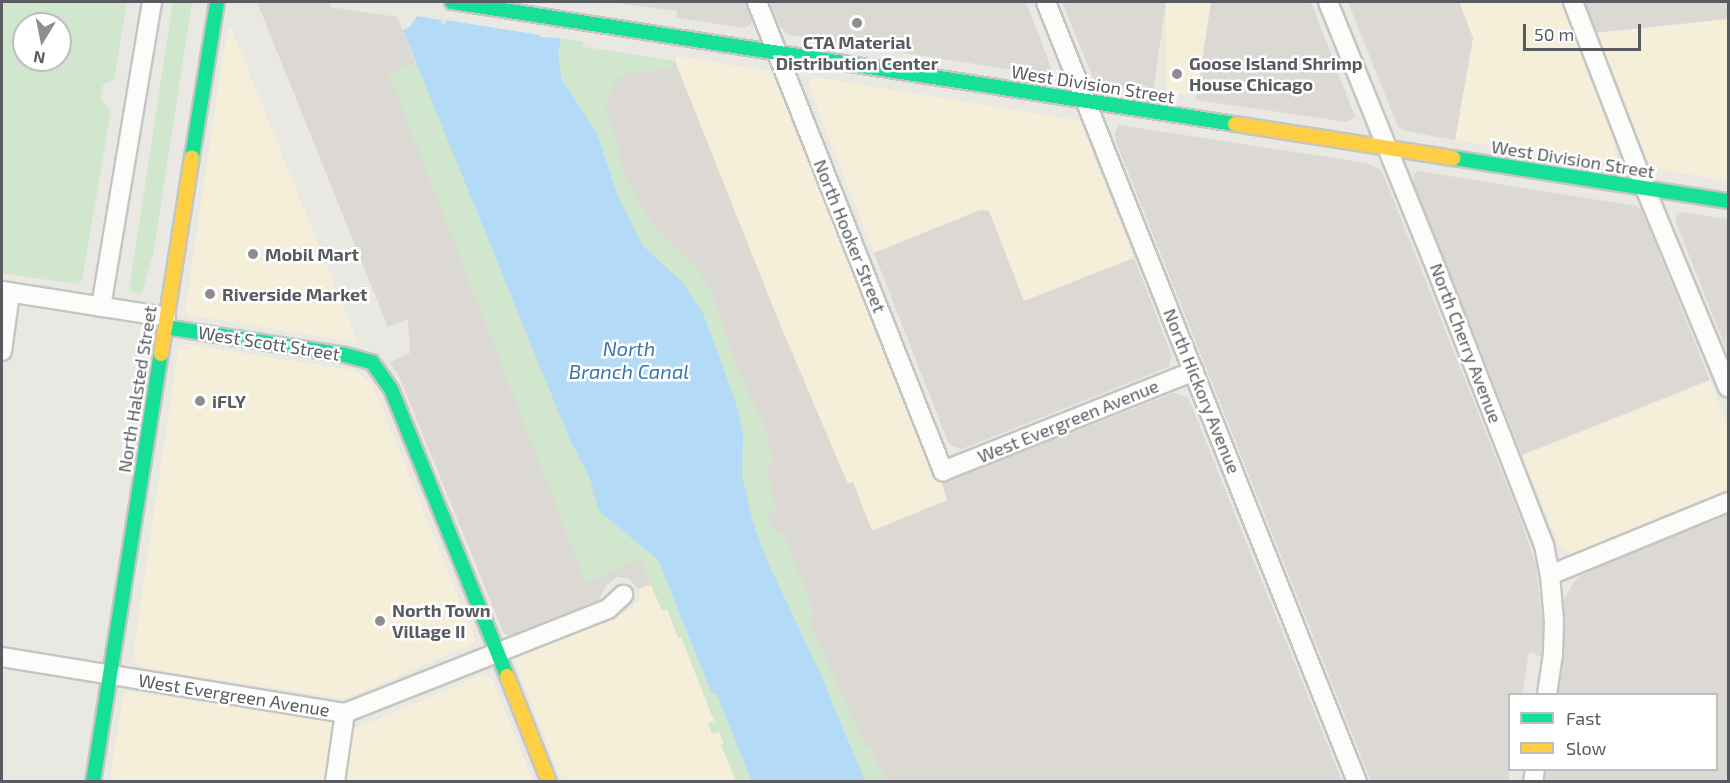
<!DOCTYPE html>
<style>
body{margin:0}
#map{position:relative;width:1730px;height:783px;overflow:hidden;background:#e9e8e2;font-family:"Exo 2",sans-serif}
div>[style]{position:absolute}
.commercial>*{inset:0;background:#f5eed9;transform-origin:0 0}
.industrial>*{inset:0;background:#dcd9d5}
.green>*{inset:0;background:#d0e6cd}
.water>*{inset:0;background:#b3daf6}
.pier>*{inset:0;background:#e9e8e2}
.roads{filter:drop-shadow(2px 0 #c5c5c3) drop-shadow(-2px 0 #c5c5c3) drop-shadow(0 2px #c5c5c3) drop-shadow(0 -2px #c5c5c3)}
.street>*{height:18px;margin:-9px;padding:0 9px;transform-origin:9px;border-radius:9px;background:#fcfcfb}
.fast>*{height:14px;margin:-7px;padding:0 7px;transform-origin:7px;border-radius:7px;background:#16e098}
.slow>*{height:14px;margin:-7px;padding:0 7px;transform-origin:7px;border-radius:7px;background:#ffcf43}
.dots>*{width:16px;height:16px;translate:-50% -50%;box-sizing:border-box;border:3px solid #fff;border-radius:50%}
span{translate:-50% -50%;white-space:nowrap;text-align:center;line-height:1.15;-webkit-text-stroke:5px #fff;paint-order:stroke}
.poi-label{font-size:18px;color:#585c61;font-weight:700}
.left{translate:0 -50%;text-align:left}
.street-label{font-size:18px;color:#585c61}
.water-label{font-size:20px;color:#3a75b0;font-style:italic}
.frame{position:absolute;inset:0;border:3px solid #585c61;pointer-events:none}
.legend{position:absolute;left:1508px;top:693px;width:210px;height:78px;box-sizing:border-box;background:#fff;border:2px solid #bcbec0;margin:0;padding:8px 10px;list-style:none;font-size:18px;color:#585c61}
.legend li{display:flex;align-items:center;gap:12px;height:30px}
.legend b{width:30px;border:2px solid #bcbec0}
.north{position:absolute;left:12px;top:12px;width:60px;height:60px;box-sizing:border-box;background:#fff;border:2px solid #bcbec0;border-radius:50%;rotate:190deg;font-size:16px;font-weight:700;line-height:24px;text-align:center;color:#585c61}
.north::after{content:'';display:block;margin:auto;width:21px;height:27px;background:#8b8d8e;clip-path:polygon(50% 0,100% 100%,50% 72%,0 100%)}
.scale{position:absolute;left:1523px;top:24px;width:118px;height:27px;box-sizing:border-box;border:3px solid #585c61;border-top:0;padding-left:8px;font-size:18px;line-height:21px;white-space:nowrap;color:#585c61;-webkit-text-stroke:4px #fff;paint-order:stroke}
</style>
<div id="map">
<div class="commercial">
<i style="left:1166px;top:2px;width:45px;height:92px"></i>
<i style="clip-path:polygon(1459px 2px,1565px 2px,1607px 109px,1617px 156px,1615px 162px,1610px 164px,1455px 140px,1473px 38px)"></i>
<i style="clip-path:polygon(1728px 19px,1728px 181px,1658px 169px,1645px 159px,1641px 152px,1594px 33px)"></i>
<i style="clip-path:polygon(230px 25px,358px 343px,189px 315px,185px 312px,223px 53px)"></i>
<i style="clip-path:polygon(676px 56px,771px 71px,775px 75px,934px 474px,942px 483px,948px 500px,872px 531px,853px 482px,848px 484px,764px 286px,675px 61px)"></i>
<i style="clip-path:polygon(814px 77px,1076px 120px,1081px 123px,1134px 258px,1024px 301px,989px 211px,980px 210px,874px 253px,809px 87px,809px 81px)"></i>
<i style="clip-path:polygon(185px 344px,347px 369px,357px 372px,372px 383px,475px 638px,475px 643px,345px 699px,144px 668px,132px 661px,178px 350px)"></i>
<i style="clip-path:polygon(1710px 380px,1728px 427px,1728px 496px,1578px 555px,1565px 551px,1559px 545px,1522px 455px)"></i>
<i style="clip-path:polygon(665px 579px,752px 781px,562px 781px,516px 666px,516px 660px,520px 655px,629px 611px,639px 600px,639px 589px)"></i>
<i style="clip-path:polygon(483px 674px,492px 678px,533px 781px,343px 782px,350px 731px)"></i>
<i style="clip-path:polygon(124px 691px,338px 722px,328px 781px,128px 782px,110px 779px)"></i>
</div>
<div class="industrial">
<i style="clip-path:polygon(257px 2px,330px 2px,330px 7px,397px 17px,569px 438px,589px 476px,658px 560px,665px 579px,639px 589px,628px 578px,617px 577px,607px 585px,595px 606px,512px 638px,504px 634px,399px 376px,390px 362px,410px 353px,408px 319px,388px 327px)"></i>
<i style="clip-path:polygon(608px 2px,753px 2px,756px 15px,750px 25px,745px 28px,676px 18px,677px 11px)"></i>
<i style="clip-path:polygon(769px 2px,1026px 2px,1052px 70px,1045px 75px,790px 35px,781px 28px)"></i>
<i style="clip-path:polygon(1062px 2px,1166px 2px,1153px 93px,1101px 84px,1094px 80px)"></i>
<i style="clip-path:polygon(1211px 2px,1311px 2px,1355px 117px,1346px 122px,1196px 100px)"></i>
<i style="clip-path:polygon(1348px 2px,1459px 2px,1473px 38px,1455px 140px,1406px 131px,1398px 127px)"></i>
<i style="clip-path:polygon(1582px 2px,1728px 2px,1728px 19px,1594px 33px)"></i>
<i style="clip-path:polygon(561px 38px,583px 42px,583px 47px,675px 61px,781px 327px,848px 484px,853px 482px,872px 531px,947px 500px,942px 483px,1174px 393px,1188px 397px,1342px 781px,865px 781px,742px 474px,743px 432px,736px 403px,643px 246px)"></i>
<i style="clip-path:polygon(1119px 125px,1367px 163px,1379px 169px,1384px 176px,1522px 523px,1536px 566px,1543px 624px,1543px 657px,1529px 652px,1522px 694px,1510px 694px,1509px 781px,1371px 781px,1116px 142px,1115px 132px)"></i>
<i style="clip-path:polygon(1418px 171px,1636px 206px,1641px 209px,1710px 380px,1522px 455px,1414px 183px,1414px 174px)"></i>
<i style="clip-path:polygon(980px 210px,989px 211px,1024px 301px,1134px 258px,1172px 356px,1168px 367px,962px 449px,952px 446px,948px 442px,874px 253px)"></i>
<i style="clip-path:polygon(1682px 212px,1728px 219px,1728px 354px,1676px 222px,1676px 217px)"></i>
<i style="clip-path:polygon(1728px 515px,1728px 781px,1541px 782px,1543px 770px,1716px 770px,1716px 694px,1554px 694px,1561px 611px,1564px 598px,1577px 578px,1606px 562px)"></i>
</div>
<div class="green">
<i style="clip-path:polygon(evenodd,2px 2px,127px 2px,114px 79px,103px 85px,101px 100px,111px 110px,82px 281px,75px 284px,2px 273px,2px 2px,24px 24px,60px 24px,60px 60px,24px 60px,24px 24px)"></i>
<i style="clip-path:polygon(173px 2px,192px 2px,153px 255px,142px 293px,138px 293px,129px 290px)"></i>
<i style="clip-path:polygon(561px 38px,583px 42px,583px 47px,675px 61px,672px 69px,659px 68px,643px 74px,630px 72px,622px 77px,616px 81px,605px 104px,626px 178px,653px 226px,696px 267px,710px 289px,738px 370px,765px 426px,774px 464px,765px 469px,777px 508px,767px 513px,776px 534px,783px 532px,813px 610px,810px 624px,866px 746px,869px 745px,886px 781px,865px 781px,821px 675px,766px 558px,752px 519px,742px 474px,743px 432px,682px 282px,643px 246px,618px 196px,597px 133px,562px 80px,558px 53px)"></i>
<i style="clip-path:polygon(417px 62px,569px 438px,589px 476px,591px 493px,658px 560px,712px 694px,716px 692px,770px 781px,736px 781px,721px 745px,724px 744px,719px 732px,712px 734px,708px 724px,714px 721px,681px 637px,678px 638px,667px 609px,662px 611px,640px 559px,586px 583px,389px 74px)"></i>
</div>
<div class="water">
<i style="clip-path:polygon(449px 2px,545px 2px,540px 37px,561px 38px,558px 53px,562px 80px,597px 133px,618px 196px,643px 246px,682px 282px,703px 313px,736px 403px,743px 432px,742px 474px,752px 519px,766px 558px,821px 675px,865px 781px,752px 781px,716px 693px,712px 694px,658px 560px,599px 511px,589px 476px,569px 438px,403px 30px,410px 27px,417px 16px,442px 20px,441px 23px,445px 24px)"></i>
</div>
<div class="pier">
<i style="clip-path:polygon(446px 2px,548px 2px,543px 34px,562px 35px,564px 39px,414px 15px,417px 13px,443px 17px)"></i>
</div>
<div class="roads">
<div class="street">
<i style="left:757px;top:2px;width:505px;rotate:68.37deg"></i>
<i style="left:943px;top:471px;width:270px;rotate:-21.7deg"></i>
<i style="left:1046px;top:2px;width:840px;rotate:68.26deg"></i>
<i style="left:1328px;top:2px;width:276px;rotate:67.9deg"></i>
<i style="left:1432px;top:258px;width:308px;rotate:68.7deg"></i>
<i style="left:1544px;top:545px;width:31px;rotate:79deg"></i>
<i style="left:1550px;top:575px;width:47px;rotate:85.1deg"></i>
<i style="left:1554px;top:622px;width:32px;rotate:92deg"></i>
<i style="left:1553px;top:654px;width:40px;rotate:98.5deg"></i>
<i style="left:1573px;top:2px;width:199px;rotate:68.8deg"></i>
<i style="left:1645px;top:188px;width:216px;rotate:67.4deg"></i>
<i style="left:2px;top:291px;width:166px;rotate:9deg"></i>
<i style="left:101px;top:307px;width:309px;rotate:-80.5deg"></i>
<i style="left:2px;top:351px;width:59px;rotate:-82.1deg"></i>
<i style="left:1550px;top:575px;width:192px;rotate:-22.3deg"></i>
<i style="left:2px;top:657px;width:348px;rotate:9.3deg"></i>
<i style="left:345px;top:713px;width:283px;rotate:-21.6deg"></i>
<i style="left:608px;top:609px;width:21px;rotate:-43deg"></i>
<i style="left:335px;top:782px;width:70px;rotate:-81.8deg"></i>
<i style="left:1533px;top:782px;width:12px;rotate:-81deg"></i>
</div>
<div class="fast">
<i style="left:452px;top:2px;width:792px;rotate:8.86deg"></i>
<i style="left:192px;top:157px;width:157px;rotate:-80.8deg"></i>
<i style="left:1453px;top:158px;width:278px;rotate:8.9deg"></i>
<i style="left:165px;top:327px;width:182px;rotate:8.8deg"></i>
<i style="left:345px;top:355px;width:28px;rotate:15deg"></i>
<i style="left:372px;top:362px;width:33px;rotate:55deg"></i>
<i style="left:391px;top:389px;width:310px;rotate:68deg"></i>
<i style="left:93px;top:782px;width:433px;rotate:-81deg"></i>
</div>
<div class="slow">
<i style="left:1235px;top:124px;width:221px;rotate:8.9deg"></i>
<i style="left:161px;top:354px;width:199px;rotate:-81.1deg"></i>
<i style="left:507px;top:676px;width:114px;rotate:68.4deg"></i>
</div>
</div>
<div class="dots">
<i style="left:857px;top:23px;background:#8b8d8e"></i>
<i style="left:1177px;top:74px;background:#8b8d8e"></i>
<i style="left:253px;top:254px;background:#8b8d8e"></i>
<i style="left:210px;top:294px;background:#8b8d8e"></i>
<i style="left:200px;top:401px;background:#8b8d8e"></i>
<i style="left:380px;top:621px;background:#8b8d8e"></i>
</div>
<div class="poi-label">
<span style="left:857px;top:53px">CTA Material<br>Distribution Center</span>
<span class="left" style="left:1189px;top:74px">Goose Island Shrimp<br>House Chicago</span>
<span class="left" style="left:265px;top:254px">Mobil Mart</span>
<span class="left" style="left:222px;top:294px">Riverside Market</span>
<span class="left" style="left:212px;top:401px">iFLY</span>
<span class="left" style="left:392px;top:621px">North Town<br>Village II</span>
</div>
<div class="street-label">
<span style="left:1093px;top:84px;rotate:9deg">West Division Street</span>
<span style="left:1573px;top:159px;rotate:9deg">West Division Street</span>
<span style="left:850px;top:236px;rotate:68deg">North Hooker Street</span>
<span style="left:269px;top:343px;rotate:9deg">West Scott Street</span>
<span style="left:1466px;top:343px;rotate:69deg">North Cherry Avenue</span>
<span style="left:137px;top:389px;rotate:-81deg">North Halsted Street</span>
<span style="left:1202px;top:391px;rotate:68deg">North Hickory Avenue</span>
<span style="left:1068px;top:421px;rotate:-22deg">West Evergreen Avenue</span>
<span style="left:234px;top:695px;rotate:9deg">West Evergreen Avenue</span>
</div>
<div class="water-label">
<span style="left:629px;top:360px">North<br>Branch Canal</span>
</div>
<div class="frame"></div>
<ul class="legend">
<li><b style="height:8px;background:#16e098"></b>Fast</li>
<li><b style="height:8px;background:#ffcf43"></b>Slow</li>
</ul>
<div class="north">N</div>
<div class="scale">50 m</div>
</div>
